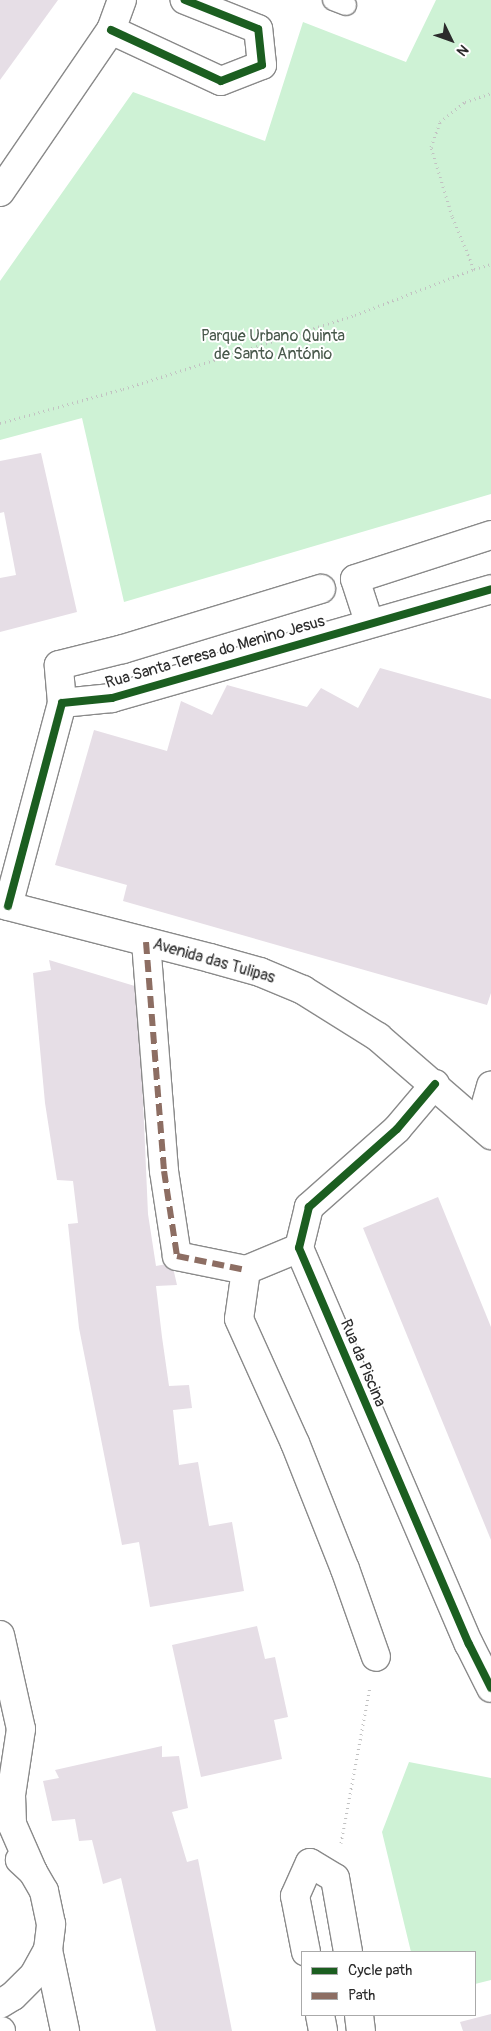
<!DOCTYPE html>
<meta charset="utf-8">
<style>
body{margin:0}
#map{position:relative;width:491px;height:2031px;overflow:hidden;background:#fff;font-family:Pangolin,sans-serif}
div>[style]{position:absolute}
.green>*{inset:0;background:#cef2d5}
.building>*{inset:0;background:#e6dee6}
.path>*{height:3px;margin-top:-1.5px;transform-origin:0;background:repeating-linear-gradient(90deg,#c2c2c2 0 1px,transparent 0 5px)}
.roads{filter:drop-shadow(1px 0 #8a8a8a) drop-shadow(-1px 0 #8a8a8a) drop-shadow(0 1px #8a8a8a) drop-shadow(0 -1px #8a8a8a)}
.lane>*{height:20px;margin:-10px;padding:0 10px;transform-origin:10px;border-radius:10px;background:#fff}
.street>*{height:28px;margin:-14px;padding:0 14px;transform-origin:14px;border-radius:14px;background:#fff}
.secondary>*{height:28px;margin:-14px;padding:0 14px;transform-origin:14px;border-radius:14px;background:#fff}
.quiet>*{height:6px;margin-top:-3px;transform-origin:0;background:repeating-linear-gradient(90deg,#8d6e63 0 12px,transparent 0 18px)}
.cycleway>*{height:8px;margin:-4px;padding:0 4px;transform-origin:4px;border-radius:4px;background:#1b5e20}
span{translate:-50% -50%;white-space:nowrap;text-align:center;line-height:1.15;-webkit-text-stroke:4px #fff;paint-order:stroke}
.park-label{font-size:16px;color:#4a5a4d}
.street-label{font-size:16px;color:#2b2b2b}
.legend{position:absolute;left:301px;top:1951px;width:175px;height:65px;box-sizing:border-box;background:#fff;border:1px solid #aaa;margin:0;padding:6px 9px;list-style:none;font-size:15px;color:#2b2b2b}
.legend li{display:flex;align-items:center;gap:10px;height:25px}
.legend b{width:25px;border:1px solid #aaa}
.north{position:absolute;left:426px;top:15px;width:50px;height:50px;-webkit-text-stroke:4px #fff;paint-order:stroke;rotate:132deg;font-size:14px;font-weight:700;line-height:20px;text-align:center;color:#2b2b2b}
.north::after{content:'';display:block;margin:auto;width:18px;height:22px;background:#2b2b2b;clip-path:polygon(50% 0,100% 100%,50% 72%,0 100%)}
</style>
<div id="map">
<div class="green">
<i style="clip-path:polygon(436px 0,491px 0,491px 494px,124px 602px,82px 418px,0 440px,0 281px,133px 92px,265px 141px,303px 22px,406px 62px)"></i>
<i style="clip-path:polygon(409px 1762px,491px 1778px,491px 1980px,475px 1984px,475px 1952px,411px 1952px,382px 1832px)"></i>
</div>
<div class="building">
<i style="clip-path:polygon(0 0,58px 0,0 80px)"></i>
<i style="clip-path:polygon(41px 453px,77px 612px,0 632px,0 578px,16px 575px,4px 512px,0 513px,0 461px)"></i>
<i style="clip-path:polygon(380px 668px,491px 699px,491px 993px,487px 1005px,123px 901px,127px 885px,55px 865px,94px 730px,167px 751px,181px 701px,212px 715px,227px 685px,307px 707px,321px 688px,358px 708px)"></i>
<i style="clip-path:polygon(49px 960px,138px 987px,148px 1214px,156px 1266px,172px 1263px,177px 1285px,156px 1286px,162px 1337px,169px 1386px,189px 1385px,192px 1408px,173px 1410px,179px 1465px,198px 1462px,209px 1526px,232px 1522px,244px 1591px,150px 1607px,139px 1542px,122px 1545px,79px 1328px,68px 1224px,78px 1223px,73px 1181px,57px 1180px,45px 1103px,33px 973px,51px 970px)"></i>
<i style="clip-path:polygon(438px 1197px,491px 1327px,491px 1540px,363px 1228px)"></i>
<i style="clip-path:polygon(257px 1626px,265px 1659px,275px 1657px,288px 1717px,274px 1720px,282px 1759px,201px 1777px,172px 1645px)"></i>
<i style="clip-path:polygon(162px 1746px,162px 1757px,179px 1756px,188px 1808px,172px 1812px,187px 1862px,198px 1859px,232px 2031px,156px 2031px,121px 1878px,103px 1884px,92px 1840px,79px 1841px,75px 1819px,52px 1821px,43px 1781px,59px 1778px,55px 1770px)"></i>
<i style="clip-path:polygon(491px 2014px,491px 2031px,463px 2031px,460px 2022px)"></i>
</div>
<div class="path">
<i style="left:474px;top:269px;width:18px;rotate:-16deg"></i>
<i style="left:0;top:423px;width:128px;rotate:-15.5deg"></i>
<i style="left:123px;top:389px;width:244px;rotate:-17.7deg"></i>
<i style="left:355px;top:315px;width:128px;rotate:-21.1deg"></i>
<i style="left:474px;top:269px;width:57px;rotate:-112.5deg"></i>
<i style="left:452px;top:216px;width:72px;rotate:-106.9deg"></i>
<i style="left:431px;top:147px;width:27px;rotate:-70deg"></i>
<i style="left:440px;top:122px;width:32px;rotate:-39deg"></i>
<i style="left:465px;top:102px;width:28px;rotate:-19deg"></i>
<i style="left:341px;top:1843px;width:159px;rotate:-79.5deg"></i>
</div>
<div class="roads">
<div class="lane">
<i style="left:333px;top:0;width:14px;rotate:21deg"></i>
</div>
<div class="street">
<i style="left:111px;top:30px;width:121px;rotate:24.9deg"></i>
<i style="left:221px;top:81px;width:44px;rotate:-21.3deg"></i>
<i style="left:262px;top:65px;width:36px;rotate:-96deg"></i>
<i style="left:258px;top:29px;width:79px;rotate:-158.3deg"></i>
<i style="left:0;top:192px;width:196px;rotate:-55.6deg"></i>
<i style="left:111px;top:30px;width:32px;rotate:-70deg"></i>
<i style="left:369px;top:622px;width:45px;rotate:-108deg"></i>
<i style="left:355px;top:579px;width:143px;rotate:-17.9deg"></i>
<i style="left:62px;top:703px;width:38px;rotate:-95deg"></i>
<i style="left:59px;top:665px;width:66px;rotate:-14deg"></i>
<i style="left:123px;top:649px;width:207px;rotate:-16.9deg"></i>
<i style="left:8px;top:906px;width:210px;rotate:-75.1deg"></i>
<i style="left:62px;top:703px;width:50px;rotate:-5.7deg"></i>
<i style="left:112px;top:698px;width:394px;rotate:-16deg"></i>
<i style="left:146px;top:942px;width:230px;rotate:85.5deg"></i>
<i style="left:164px;top:1171px;width:86px;rotate:81.3deg"></i>
<i style="left:177px;top:1256px;width:70px;rotate:11.5deg"></i>
<i style="left:435px;top:1084px;width:59px;rotate:130.2deg"></i>
<i style="left:397px;top:1129px;width:118px;rotate:138.4deg"></i>
<i style="left:309px;top:1207px;width:42px;rotate:103.7deg"></i>
<i style="left:299px;top:1248px;width:431px;rotate:66.8deg"></i>
<i style="left:469px;top:1644px;width:49px;rotate:63.4deg"></i>
<i style="left:480px;top:1125px;width:41px;rotate:-74.2deg"></i>
<i style="left:299px;top:1248px;width:57px;rotate:157.5deg"></i>
<i style="left:246px;top:1270px;width:49px;rotate:98.1deg"></i>
<i style="left:239px;top:1319px;width:136px;rotate:65.7deg"></i>
<i style="left:295px;top:1443px;width:136px;rotate:68.4deg"></i>
<i style="left:345px;top:1569px;width:93px;rotate:70.6deg"></i>
<i style="left:306px;top:1952px;width:57px;rotate:-101.1deg"></i>
<i style="left:295px;top:1896px;width:36px;rotate:-66deg"></i>
<i style="left:310px;top:1863px;width:29px;rotate:31deg"></i>
<i style="left:335px;top:1878px;width:75px;rotate:80deg"></i>
<i style="left:320px;top:2015px;width:16px;rotate:79deg"></i>
<i style="left:359px;top:2015px;width:16px;rotate:83deg"></i>
</div>
<div class="secondary">
<i style="left:0;top:904px;width:217px;rotate:14.4deg"></i>
<i style="left:210px;top:958px;width:52px;rotate:15.6deg"></i>
<i style="left:260px;top:972px;width:47px;rotate:22.7deg"></i>
<i style="left:303px;top:990px;width:89px;rotate:32.1deg"></i>
<i style="left:378px;top:1037px;width:150px;rotate:40.9deg"></i>
<i style="left:0;top:1635px;width:96px;rotate:77.4deg"></i>
<i style="left:21px;top:1729px;width:67px;rotate:98.6deg"></i>
<i style="left:11px;top:1795px;width:29px;rotate:88deg"></i>
<i style="left:12px;top:1824px;width:52px;rotate:66.4deg"></i>
<i style="left:48px;top:1950px;width:83px;rotate:78.1deg"></i>
<i style="left:0;top:2004px;width:15px;rotate:-32deg"></i>
<i style="left:13px;top:1996px;width:30px;rotate:-45deg"></i>
<i style="left:34px;top:1975px;width:29px;rotate:-61deg"></i>
<i style="left:48px;top:1950px;width:26px;rotate:-83deg"></i>
<i style="left:51px;top:1924px;width:34px;rotate:-102deg"></i>
<i style="left:44px;top:1891px;width:22px;rotate:-120deg"></i>
<i style="left:33px;top:1872px;width:18px;rotate:-137deg"></i>
<i style="left:0;top:2031px;width:1px"></i>
</div>
</div>
<div class="quiet">
<i style="left:146px;top:942px;width:230px;rotate:85.5deg"></i>
<i style="left:164px;top:1171px;width:86px;rotate:81.3deg"></i>
<i style="left:177px;top:1256px;width:70px;rotate:11.5deg"></i>
</div>
<div class="cycleway">
<i style="left:111px;top:30px;width:121px;rotate:24.9deg"></i>
<i style="left:221px;top:81px;width:44px;rotate:-21.3deg"></i>
<i style="left:262px;top:65px;width:36px;rotate:-96deg"></i>
<i style="left:258px;top:29px;width:79px;rotate:-158.3deg"></i>
<i style="left:8px;top:906px;width:210px;rotate:-75.1deg"></i>
<i style="left:62px;top:703px;width:50px;rotate:-5.7deg"></i>
<i style="left:112px;top:698px;width:394px;rotate:-16deg"></i>
<i style="left:435px;top:1084px;width:59px;rotate:130.2deg"></i>
<i style="left:397px;top:1129px;width:118px;rotate:138.4deg"></i>
<i style="left:309px;top:1207px;width:42px;rotate:103.7deg"></i>
<i style="left:299px;top:1248px;width:431px;rotate:66.8deg"></i>
<i style="left:469px;top:1644px;width:49px;rotate:63.4deg"></i>
</div>
<div class="park-label">
<span style="left:273px;top:345px">Parque Urbano Quinta<br>de Santo António</span>
</div>
<div class="street-label">
<span style="left:215px;top:652px;rotate:-16deg">Rua Santa Teresa do Menino Jesus</span>
<span style="left:214px;top:961px;rotate:16deg">Avenida das Tulipas</span>
<span style="left:363px;top:1363px;rotate:67deg">Rua da Piscina</span>
</div>
<ul class="legend">
<li><b style="height:6px;background:#1b5e20"></b>Cycle path</li>
<li><b style="height:6px;background:#8d6e63"></b>Path</li>
</ul>
<div class="north">N</div>
</div>
